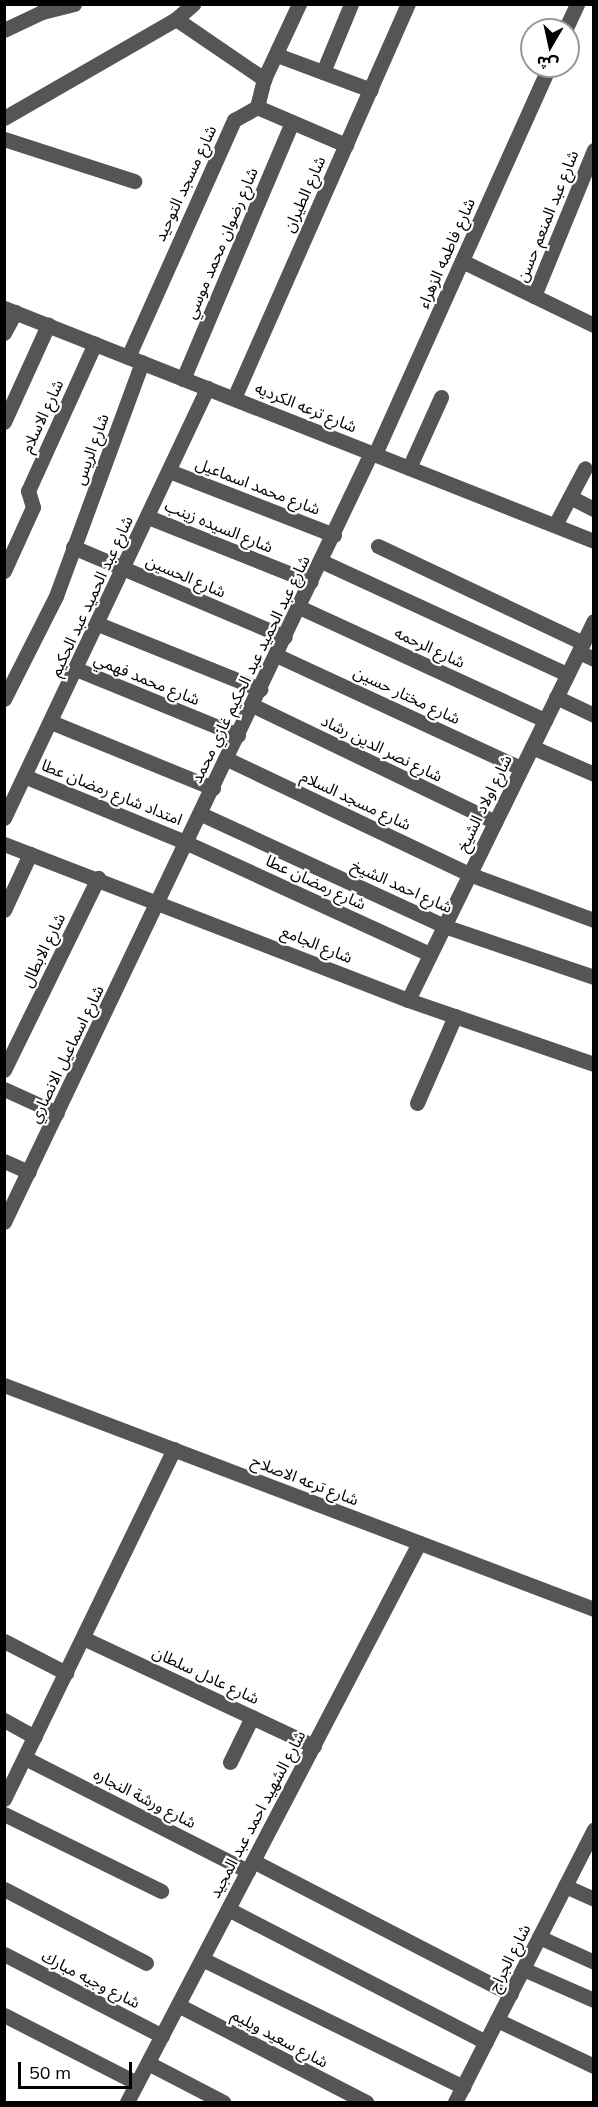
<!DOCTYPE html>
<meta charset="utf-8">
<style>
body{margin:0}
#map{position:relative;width:598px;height:2107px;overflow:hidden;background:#fff;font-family:Mulish,"Noto Sans Arabic",sans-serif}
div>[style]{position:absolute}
.minor>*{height:15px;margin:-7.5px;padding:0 7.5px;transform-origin:7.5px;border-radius:7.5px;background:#555}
span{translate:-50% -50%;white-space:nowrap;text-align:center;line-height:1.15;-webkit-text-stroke:4.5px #fff;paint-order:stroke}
.street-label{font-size:16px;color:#000}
.frame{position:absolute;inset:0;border:6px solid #000;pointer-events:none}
.north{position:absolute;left:520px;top:18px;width:60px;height:60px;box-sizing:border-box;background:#fff;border:2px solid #999;border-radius:50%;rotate:189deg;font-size:16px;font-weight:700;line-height:24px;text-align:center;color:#000}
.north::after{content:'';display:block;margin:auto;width:21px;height:27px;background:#000;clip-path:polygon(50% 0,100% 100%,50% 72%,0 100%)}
.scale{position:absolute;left:18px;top:2062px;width:114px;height:27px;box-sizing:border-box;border:3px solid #000;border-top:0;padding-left:8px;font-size:18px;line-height:21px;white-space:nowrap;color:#000;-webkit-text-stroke:4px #fff;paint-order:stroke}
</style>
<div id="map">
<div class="minor">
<i style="left:176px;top:19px;width:107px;rotate:34.3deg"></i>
<i style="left:4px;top:30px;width:42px;rotate:-25.3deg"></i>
<i style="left:42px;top:12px;width:33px;rotate:-14deg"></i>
<i style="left:565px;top:30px;width:29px;rotate:-65deg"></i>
<i style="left:277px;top:55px;width:100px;rotate:20.4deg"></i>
<i style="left:323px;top:72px;width:74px;rotate:-67.6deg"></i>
<i style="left:257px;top:107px;width:97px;rotate:23.1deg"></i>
<i style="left:4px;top:118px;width:198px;rotate:-29.9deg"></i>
<i style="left:176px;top:19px;width:23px;rotate:-41deg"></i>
<i style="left:4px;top:139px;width:137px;rotate:17.9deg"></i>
<i style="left:462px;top:261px;width:147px;rotate:25.9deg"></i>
<i style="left:534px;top:296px;width:158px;rotate:-67.7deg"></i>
<i style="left:4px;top:308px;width:634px;rotate:21.55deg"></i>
<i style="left:4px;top:333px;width:24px;rotate:-62deg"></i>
<i style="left:128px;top:357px;width:260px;rotate:-65.9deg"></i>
<i style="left:234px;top:120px;width:26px;rotate:-29deg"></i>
<i style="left:257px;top:107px;width:29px;rotate:-76deg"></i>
<i style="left:264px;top:79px;width:83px;rotate:-65deg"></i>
<i style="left:183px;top:379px;width:279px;rotate:-67deg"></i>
<i style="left:234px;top:398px;width:431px;rotate:-66.2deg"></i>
<i style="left:4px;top:422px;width:107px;rotate:-65.6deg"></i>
<i style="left:375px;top:454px;width:425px;rotate:-65.8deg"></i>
<i style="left:409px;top:468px;width:78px;rotate:-65.7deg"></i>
<i style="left:169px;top:471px;width:177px;rotate:21.2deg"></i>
<i style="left:570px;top:497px;width:27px;rotate:27deg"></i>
<i style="left:148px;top:517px;width:175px;rotate:21.7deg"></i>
<i style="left:555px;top:525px;width:64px;rotate:-62.2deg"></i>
<i style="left:378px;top:546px;width:227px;rotate:25.3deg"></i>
<i style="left:73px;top:547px;width:230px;rotate:23deg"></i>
<i style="left:321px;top:561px;width:271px;rotate:24.7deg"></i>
<i style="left:4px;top:571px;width:70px;rotate:-65.6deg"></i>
<i style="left:33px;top:507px;width:17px;rotate:-107deg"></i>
<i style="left:28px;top:491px;width:162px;rotate:-65.6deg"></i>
<i style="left:299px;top:607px;width:271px;rotate:24.7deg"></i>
<i style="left:98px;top:624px;width:175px;rotate:21.9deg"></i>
<i style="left:579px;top:652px;width:17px;rotate:25deg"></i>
<i style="left:276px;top:655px;width:270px;rotate:24.8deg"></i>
<i style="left:76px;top:669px;width:175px;rotate:22.2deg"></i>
<i style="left:556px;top:697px;width:42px;rotate:25.3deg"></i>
<i style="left:4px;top:699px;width:115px;rotate:-63.2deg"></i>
<i style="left:56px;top:596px;width:249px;rotate:-69.8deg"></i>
<i style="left:252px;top:705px;width:270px;rotate:25.7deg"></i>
<i style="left:51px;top:722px;width:175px;rotate:22.2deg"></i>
<i style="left:532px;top:747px;width:68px;rotate:23.5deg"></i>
<i style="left:227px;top:759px;width:268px;rotate:25.4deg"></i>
<i style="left:469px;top:874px;width:133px;rotate:20.2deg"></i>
<i style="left:24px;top:776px;width:176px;rotate:22.3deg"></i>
<i style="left:187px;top:843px;width:267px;rotate:24.6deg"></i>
<i style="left:201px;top:814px;width:268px;rotate:24.7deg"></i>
<i style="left:444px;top:926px;width:158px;rotate:18.8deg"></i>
<i style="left:4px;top:818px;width:476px;rotate:-64.7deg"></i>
<i style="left:4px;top:844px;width:433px;rotate:21.1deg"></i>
<i style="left:408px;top:1000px;width:197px;rotate:19deg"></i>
<i style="left:4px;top:910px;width:62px;rotate:-65.1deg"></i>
<i style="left:408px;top:1000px;width:422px;rotate:-63.9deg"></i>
<i style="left:4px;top:1070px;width:214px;rotate:-63.9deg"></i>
<i style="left:4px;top:1089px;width:58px;rotate:24.4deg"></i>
<i style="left:417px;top:1103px;width:95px;rotate:-66.4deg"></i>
<i style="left:4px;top:1161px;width:27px;rotate:24deg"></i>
<i style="left:4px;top:1222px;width:852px;rotate:-64.49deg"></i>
<i style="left:4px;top:1385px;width:631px;rotate:20.79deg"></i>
<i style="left:83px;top:1638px;width:255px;rotate:25.1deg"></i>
<i style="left:4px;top:1641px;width:70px;rotate:27.3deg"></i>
<i style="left:4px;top:1720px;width:35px;rotate:29deg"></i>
<i style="left:25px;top:1758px;width:250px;rotate:26.9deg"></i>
<i style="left:230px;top:1762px;width:50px;rotate:-63.9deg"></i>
<i style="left:4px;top:1799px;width:389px;rotate:-64.1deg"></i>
<i style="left:4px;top:1814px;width:175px;rotate:26.1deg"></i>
<i style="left:253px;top:1861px;width:290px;rotate:27.3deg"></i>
<i style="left:565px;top:1886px;width:32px;rotate:24deg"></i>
<i style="left:4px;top:1889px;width:160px;rotate:27.5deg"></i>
<i style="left:228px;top:1909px;width:290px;rotate:27.3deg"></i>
<i style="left:539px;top:1937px;width:60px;rotate:24.4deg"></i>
<i style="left:4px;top:1954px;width:178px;rotate:27.4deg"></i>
<i style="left:202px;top:1959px;width:291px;rotate:26.1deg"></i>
<i style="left:523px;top:1969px;width:77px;rotate:23.6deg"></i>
<i style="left:178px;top:2005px;width:212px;rotate:27.3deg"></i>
<i style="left:4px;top:2015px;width:149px;rotate:27.1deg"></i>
<i style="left:497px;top:2020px;width:107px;rotate:25.4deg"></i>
<i style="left:148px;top:2063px;width:85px;rotate:27.5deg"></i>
<i style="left:127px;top:2102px;width:631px;rotate:-62.42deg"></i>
<i style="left:455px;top:2102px;width:306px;rotate:-63deg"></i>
</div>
<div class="street-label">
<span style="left:185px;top:183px;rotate:-65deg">شارع مسجد التوحيد</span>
<span style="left:304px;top:194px;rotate:-66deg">شارع الطيران</span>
<span style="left:547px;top:216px;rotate:-68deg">شارع عبد المنعم حسن</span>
<span style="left:221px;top:243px;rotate:-67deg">شارع رضوان محمد موسي</span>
<span style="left:446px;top:253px;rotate:-66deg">شارع فاطمه الزهراء</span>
<span style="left:306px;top:407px;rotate:22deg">شارع ترعه الكرديه</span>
<span style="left:42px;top:416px;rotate:-65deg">شارع الاسلام</span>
<span style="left:91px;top:449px;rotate:-70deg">شارع الريس</span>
<span style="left:258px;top:486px;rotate:21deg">شارع محمد اسماعيل</span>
<span style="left:219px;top:526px;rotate:22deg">شارع السيده زينب</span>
<span style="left:186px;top:576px;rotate:23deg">شارع الحسين</span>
<span style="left:91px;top:596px;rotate:-65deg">شارع عبد الحميد عبد الحكيم</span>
<span style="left:430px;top:647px;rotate:25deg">شارع الرحمه</span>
<span style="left:250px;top:669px;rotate:-64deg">شارع عبد الحميد عبد الحكيم غازي محمد</span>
<span style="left:147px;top:679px;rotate:22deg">شارع محمد فهمي</span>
<span style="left:407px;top:695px;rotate:25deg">شارع مختار حسين</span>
<span style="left:382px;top:748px;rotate:26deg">شارع نصر الدين رشاد</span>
<span style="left:112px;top:792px;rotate:22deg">امتداد شارع رمضان عطا</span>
<span style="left:356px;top:800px;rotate:25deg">شارع مسجد السلام</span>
<span style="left:484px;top:803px;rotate:-64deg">شارع اولاد الشيخ</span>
<span style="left:316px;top:882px;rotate:25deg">شارع رمضان عطا</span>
<span style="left:402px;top:886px;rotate:24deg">شارع احمد الشيخ</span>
<span style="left:317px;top:944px;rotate:22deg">شارع الجامع</span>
<span style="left:43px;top:950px;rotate:-64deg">شارع الابطال</span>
<span style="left:66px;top:1054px;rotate:-64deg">شارع اسماعيل الانصاري</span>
<span style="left:305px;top:1480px;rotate:21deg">شارع ترعه الاصلاح</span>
<span style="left:206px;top:1675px;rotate:25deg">شارع عادل سلطان</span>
<span style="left:145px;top:1798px;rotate:27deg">شارع ورشة النجاره</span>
<span style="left:257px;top:1814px;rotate:-62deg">شارع الشهيد احمد عبد المجيد</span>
<span style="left:509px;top:1958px;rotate:-63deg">شارع الجراج</span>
<span style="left:91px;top:1979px;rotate:27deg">شارع وجيه مبارك</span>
<span style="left:280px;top:2038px;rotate:28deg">شارع سعيد ويليم</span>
</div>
<div class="frame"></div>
<div class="north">ش</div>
<div class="scale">50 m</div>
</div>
